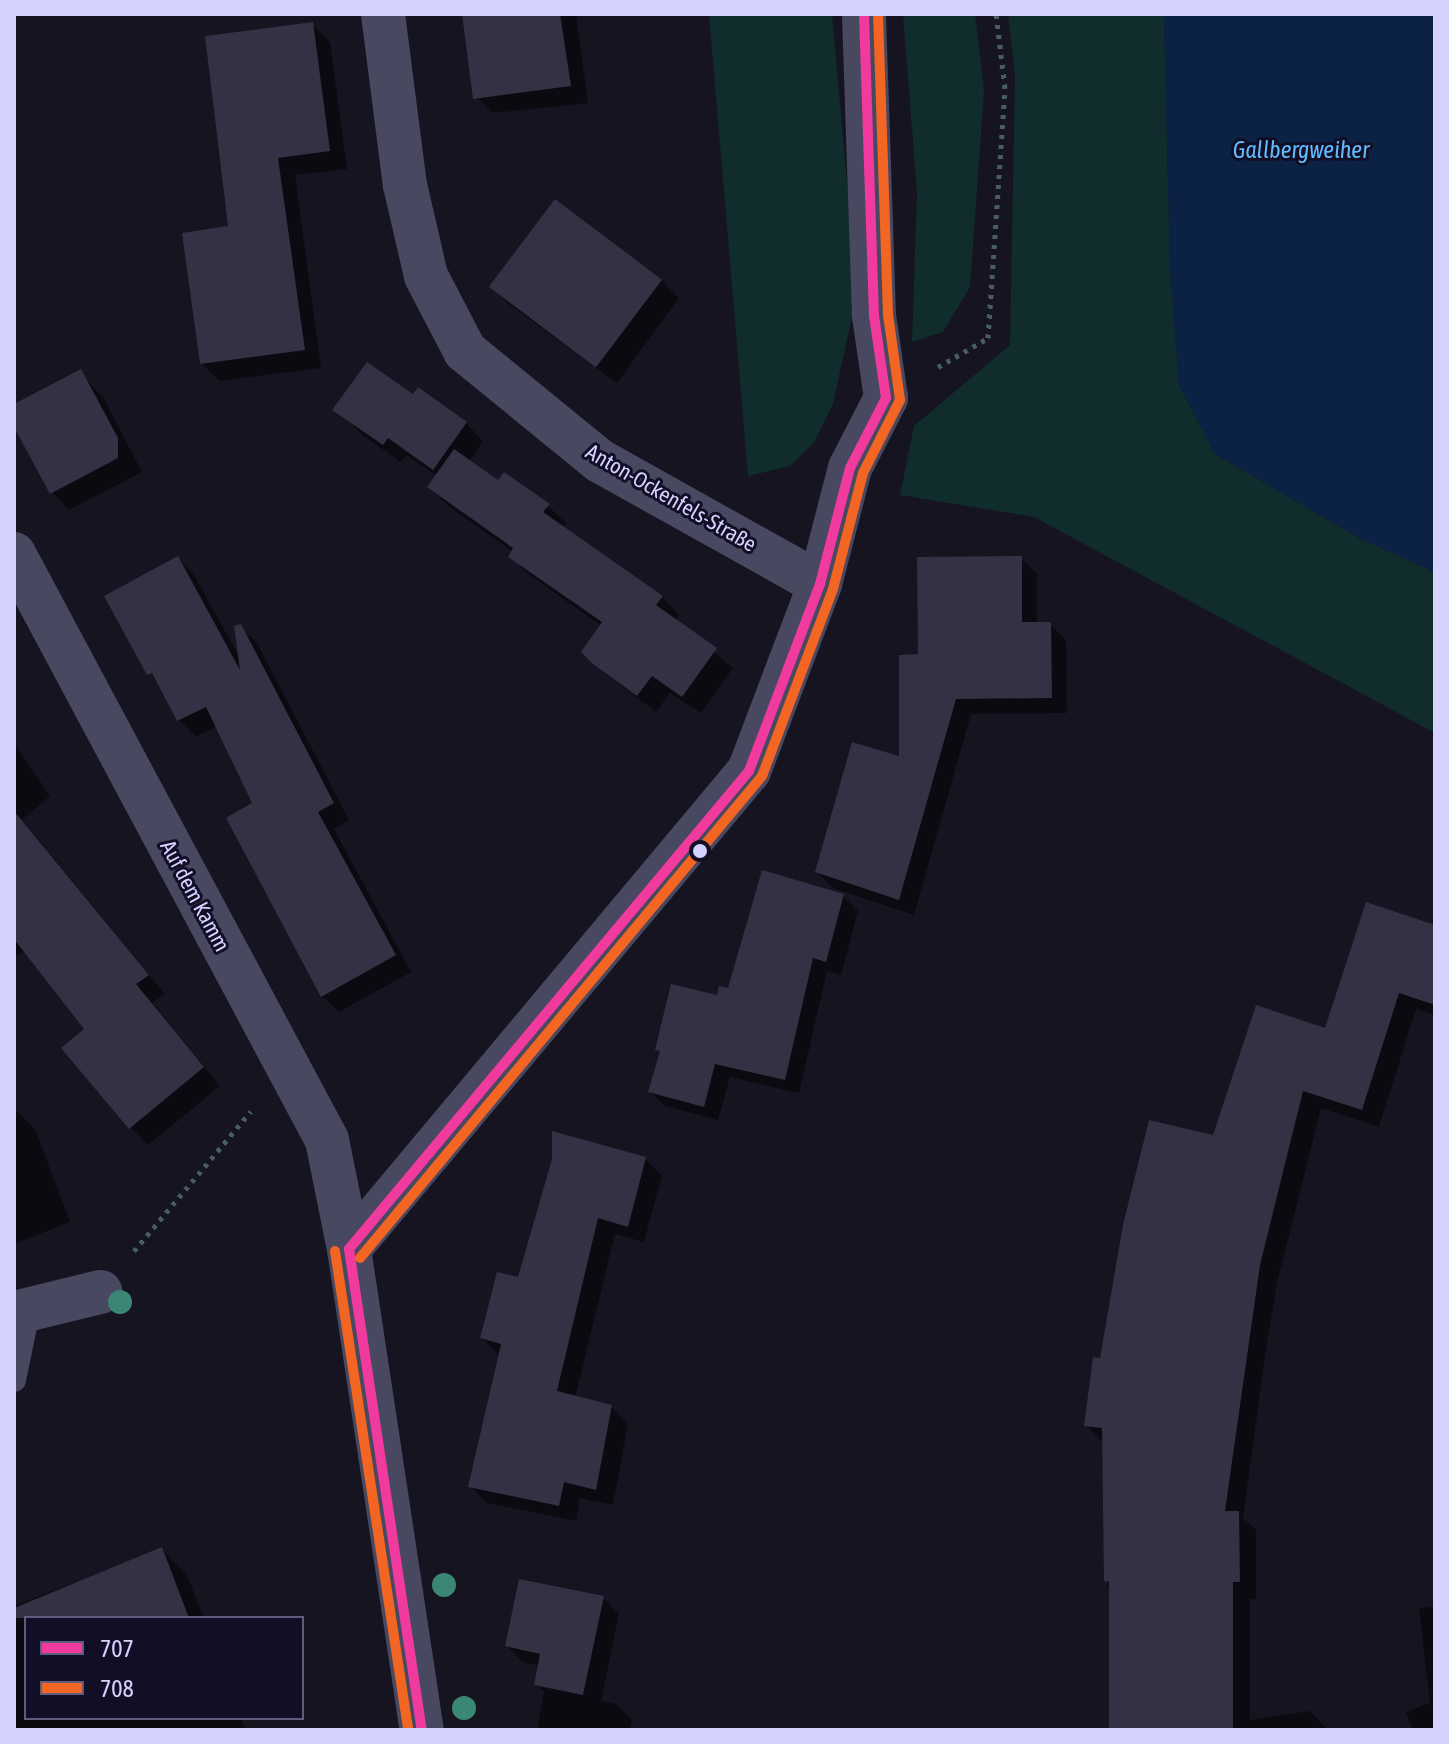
<!DOCTYPE html>
<meta charset="utf-8">
<style>
body{margin:0}
#map{position:relative;width:1449px;height:1744px;overflow:hidden;background:#151420;font-family:"Asap Condensed",sans-serif}
div>[style]{position:absolute}
.green>*{inset:0;background:#112c2c}
.water>*{inset:0;background:#0b2245}
.shadow>*{inset:0;background:#0007}
.building>*{inset:0;background:#333143;transform-origin:0 0}
.path>*{height:5px;margin-top:-2.5px;transform-origin:0;background:repeating-linear-gradient(90deg,#495b69 0 4px,transparent 0 10px)}
.service>*{height:24px;margin:-12px;padding:0 12px;transform-origin:12px;border-radius:12px;background:#484861}
.minor>*{height:44px;margin:-22px;padding:0 22px;transform-origin:22px;border-radius:22px;background:#484861}
.bus-1>*{height:10px;margin:-5px;padding:0 5px;transform-origin:5px;border-radius:5px;background:#f13a9d}
.bus-2>*{height:10px;margin:-5px;padding:0 5px;transform-origin:5px;border-radius:5px;background:#f26522}
.trees>*{width:24px;height:24px;margin:-12px;border-radius:50%;background:#3a8776}
.dots>*{width:22px;height:22px;translate:-50% -50%;box-sizing:border-box;border:4px solid #110e26;border-radius:50%}
span{translate:-50% -50%;white-space:nowrap;text-align:center;line-height:1.15;-webkit-text-stroke:6px #110e26;paint-order:stroke}
.street-label{font-size:22px;color:#d6d2ff}
.water-label{font-size:24px;color:#60bbff;font-style:italic}
.frame{position:absolute;inset:0;border:16px solid #d6d2ff;pointer-events:none}
.legend{position:absolute;left:24px;top:1616px;width:280px;height:104px;box-sizing:border-box;background:#110e26;border:2px solid #605c7d;margin:0;padding:10px 14px;list-style:none;font-size:24px;color:#d6d2ff}
.legend li{display:flex;align-items:center;gap:16px;height:40px}
.legend b{width:40px;border:2px solid #605c7d}
</style>
<div id="map">
<div class="green">
<i style="clip-path:polygon(709px 14px,832px 14px,857px 293px,833px 404px,814px 443px,790px 466px,748px 476px)"></i>
<i style="clip-path:polygon(903px 14px,975px 14px,984px 90px,970px 287px,943px 332px,912px 342px,917px 193px)"></i>
<i style="clip-path:polygon(1008px 14px,1164px 14px,1170px 266px,1179px 385px,1215px 454px,1361px 539px,1435px 572px,1435px 733px,1034px 517px,900px 495px,914px 426px,1010px 345px,1015px 75px)"></i>
</div>
<div class="water">
<i style="clip-path:polygon(1164px 14px,1435px 14px,1435px 572px,1361px 539px,1215px 454px,1179px 385px,1170px 266px)"></i>
</div>
<div class="shadow">
<i style="clip-path:polygon(465px 14px,576px 14px,588px 103px,493px 113px,475px 95px)"></i>
<i style="clip-path:polygon(312px 24px,330px 42px,347px 169px,295px 175px,321px 368px,219px 381px,202px 364px,230px 228px)"></i>
<i style="clip-path:polygon(661px 280px,679px 298px,617px 383px,510px 305px,492px 287px)"></i>
<i style="clip-path:polygon(85px 379px,103px 397px,142px 472px,69px 510px,52px 492px,14px 423px,14px 406px)"></i>
<i style="clip-path:polygon(413px 397px,466px 423px,483px 441px,469px 462px,498px 483px,548px 506px,566px 523px,562px 527px,662px 597px,679px 615px,675px 621px,733px 668px,701px 713px,670px 693px,656px 712px,601px 670px,602px 626px,528px 574px,510px 556px,513px 552px,447px 505px,429px 487px,437px 476px,406px 455px,401px 462px,362px 435px,344px 416px)"></i>
<i style="clip-path:polygon(178px 558px,194px 575px,241px 660px,240px 626px,257px 643px,349px 820px,334px 829px,411px 972px,339px 1012px,322px 996px,255px 804px,217px 726px,196px 737px,179px 720px,107px 597px)"></i>
<i style="clip-path:polygon(1021px 558px,1037px 574px,1037px 624px,1050px 624px,1066px 640px,1067px 713px,971px 714px,914px 915px,833px 888px,817px 872px,901px 758px,920px 656px)"></i>
<i style="clip-path:polygon(14px 743px,50px 796px,22px 820px,165px 994px,152px 1003px,220px 1086px,148px 1145px,130px 1127px,87px 1029px,25px 950px,14px 958px)"></i>
<i style="clip-path:polygon(843px 896px,858px 911px,841px 975px,827px 971px,799px 1093px,730px 1077px,718px 1120px,665px 1106px,650px 1092px,661px 1053px,658px 1050px)"></i>
<i style="clip-path:polygon(1435px 927px,1435px 1015px,1416px 1009px,1379px 1127px,1321px 1108px,1277px 1283px,1266px 1349px,1243px 1518px,1256px 1530px,1256px 1599px,1250px 1599px,1250px 1720px,1310px 1711px,1328px 1730px,1168px 1730px,1106px 1581px,1104px 1443px,1086px 1425px,1102px 1360px,1214px 1138px)"></i>
<i style="clip-path:polygon(17px 1111px,35px 1129px,70px 1222px,14px 1244px,14px 1113px)"></i>
<i style="clip-path:polygon(645px 1159px,662px 1176px,644px 1242px,615px 1234px,575px 1398px,611px 1407px,628px 1424px,613px 1505px,580px 1498px,576px 1521px,487px 1503px,470px 1486px,499px 1355px,482px 1338px,519px 1279px)"></i>
<i style="clip-path:polygon(162px 1549px,187px 1575px,204px 1618px,26px 1618px,26px 1718px,241px 1718px,245px 1728px,14px 1730px,14px 1606px)"></i>
<i style="clip-path:polygon(603px 1598px,619px 1614px,601px 1701px,616px 1704px,632px 1720px,630px 1730px,537px 1730px,544px 1692px,536px 1684px,540px 1666px,523px 1662px,507px 1646px)"></i>
<i style="clip-path:polygon(1435px 1606px,1435px 1730px,1413px 1730px,1406px 1712px,1430px 1703px,1419px 1608px)"></i>
</div>
<div class="building">
<i style="clip-path:polygon(462px 14px,560px 14px,571px 86px,473px 99px)"></i>
<i style="clip-path:polygon(313px 22px,330px 151px,278px 158px,305px 350px,200px 364px,182px 233px,228px 226px,205px 36px)"></i>
<i style="left:555px;top:199px;width:134px;height:110px;rotate:37deg"></i>
<i style="clip-path:polygon(367px 362px,413px 394px,418px 387px,467px 422px,433px 470px,388px 438px,383px 445px,332px 410px)"></i>
<i style="clip-path:polygon(81px 369px,118px 438px,118px 458px,50px 494px,14px 427px,14px 404px)"></i>
<i style="clip-path:polygon(454px 449px,498px 480px,504px 472px,550px 504px,543px 512px,663px 596px,656px 605px,717px 648px,682px 697px,652px 676px,637px 696px,593px 664px,581px 652px,602px 622px,508px 557px,513px 548px,427px 487px)"></i>
<i style="clip-path:polygon(178px 556px,240px 670px,234px 626px,241px 624px,334px 803px,318px 812px,396px 955px,321px 997px,226px 818px,252px 803px,206px 707px,177px 721px,152px 673px,147px 675px,104px 596px)"></i>
<i style="clip-path:polygon(1022px 556px,1022px 622px,1051px 622px,1052px 698px,956px 699px,899px 900px,815px 872px,852px 742px,899px 756px,899px 655px,918px 654px,917px 557px)"></i>
<i style="clip-path:polygon(14px 811px,149px 975px,136px 984px,204px 1067px,129px 1129px,61px 1048px,84px 1029px,14px 939px)"></i>
<i style="clip-path:polygon(762px 870px,844px 894px,826px 962px,813px 958px,785px 1080px,715px 1064px,704px 1107px,648px 1092px,660px 1051px,655px 1050px,671px 984px,717px 995px,719px 986px,728px 988px)"></i>
<i style="clip-path:polygon(1366px 902px,1435px 925px,1435px 1005px,1399px 993px,1362px 1110px,1303px 1091px,1260px 1265px,1225px 1511px,1239px 1511px,1240px 1582px,1233px 1582px,1233px 1730px,1109px 1730px,1109px 1582px,1104px 1581px,1102px 1428px,1084px 1426px,1093px 1357px,1100px 1358px,1123px 1225px,1149px 1120px,1213px 1135px,1256px 1005px,1325px 1028px)"></i>
<i style="clip-path:polygon(552px 1131px,646px 1157px,628px 1227px,598px 1218px,557px 1391px,612px 1405px,596px 1490px,564px 1482px,559px 1506px,468px 1487px,501px 1344px,480px 1338px,497px 1272px,518px 1277px,552px 1159px)"></i>
<i style="clip-path:polygon(162px 1547px,189px 1618px,14px 1618px,14px 1608px)"></i>
<i style="clip-path:polygon(519px 1579px,604px 1596px,583px 1695px,534px 1685px,540px 1654px,505px 1646px)"></i>
</div>
<div class="path">
<i style="left:938px;top:367px;width:58px;rotate:-30.1deg"></i>
<i style="left:988px;top:338px;width:251px;rotate:-86.1deg"></i>
<i style="left:1005px;top:88px;width:75px;rotate:-96.9deg"></i>
<i style="left:134px;top:1251px;width:182px;rotate:-50.1deg"></i>
</div>
<div class="service">
<i style="left:14px;top:1380px;width:69px;rotate:-78.4deg"></i>
</div>
<div class="minor">
<i style="left:383px;top:14px;width:172px;rotate:82.7deg"></i>
<i style="left:405px;top:185px;width:93px;rotate:77deg"></i>
<i style="left:426px;top:276px;width:85px;rotate:62.5deg"></i>
<i style="left:465px;top:351px;width:174px;rotate:39.2deg"></i>
<i style="left:600px;top:461px;width:252px;rotate:29.2deg"></i>
<i style="left:14px;top:554px;width:664px;rotate:61.89deg"></i>
<i style="left:327px;top:1140px;width:111px;rotate:78.6deg"></i>
<i style="left:349px;top:1249px;width:487px;rotate:81.4deg"></i>
<i style="left:349px;top:1249px;width:623px;rotate:-50.08deg"></i>
<i style="left:749px;top:771px;width:200px;rotate:-69.2deg"></i>
<i style="left:820px;top:584px;width:120px;rotate:-75.5deg"></i>
<i style="left:850px;top:468px;width:79px;rotate:-62.8deg"></i>
<i style="left:886px;top:398px;width:83px;rotate:-98.3deg"></i>
<i style="left:874px;top:316px;width:302px;rotate:-91.9deg"></i>
<i style="left:14px;top:1313px;width:89px;rotate:-13.7deg"></i>
</div>
<div class="bus-1">
<i style="left:349px;top:1249px;width:623px;rotate:-50.08deg"></i>
<i style="left:749px;top:771px;width:200px;rotate:-69.2deg"></i>
<i style="left:820px;top:584px;width:120px;rotate:-75.5deg"></i>
<i style="left:850px;top:468px;width:79px;rotate:-62.8deg"></i>
<i style="left:886px;top:398px;width:83px;rotate:-98.3deg"></i>
<i style="left:874px;top:316px;width:302px;rotate:-91.9deg"></i>
<i style="left:349px;top:1249px;width:487px;rotate:81.4deg"></i>
</div>
<div class="bus-2">
<i style="left:335px;top:1251px;width:485px;rotate:81.3deg"></i>
<i style="left:360px;top:1258px;width:628px;rotate:-50.17deg"></i>
<i style="left:762px;top:776px;width:200px;rotate:-69.2deg"></i>
<i style="left:833px;top:589px;width:120px;rotate:-75.5deg"></i>
<i style="left:863px;top:473px;width:82px;rotate:-63.1deg"></i>
<i style="left:900px;top:400px;width:86px;rotate:-98deg"></i>
<i style="left:888px;top:315px;width:301px;rotate:-91.9deg"></i>
</div>
<div class="trees">
<i style="left:120px;top:1302px"></i>
<i style="left:444px;top:1585px"></i>
<i style="left:464px;top:1708px"></i>
</div>
<div class="dots">
<i style="left:700px;top:851px;background:#d6d2ff"></i>
</div>
<div class="street-label">
<span style="left:671px;top:498px;rotate:30deg">Anton-Ockenfels-Straße</span>
<span style="left:195px;top:896px;rotate:62deg">Auf dem Kamm</span>
</div>
<div class="water-label">
<span style="left:1301px;top:150px">Gallbergweiher</span>
</div>
<div class="frame"></div>
<ul class="legend">
<li><b style="height:10px;background:#f13a9d"></b>707</li>
<li><b style="height:10px;background:#f26522"></b>708</li>
</ul>
</div>
